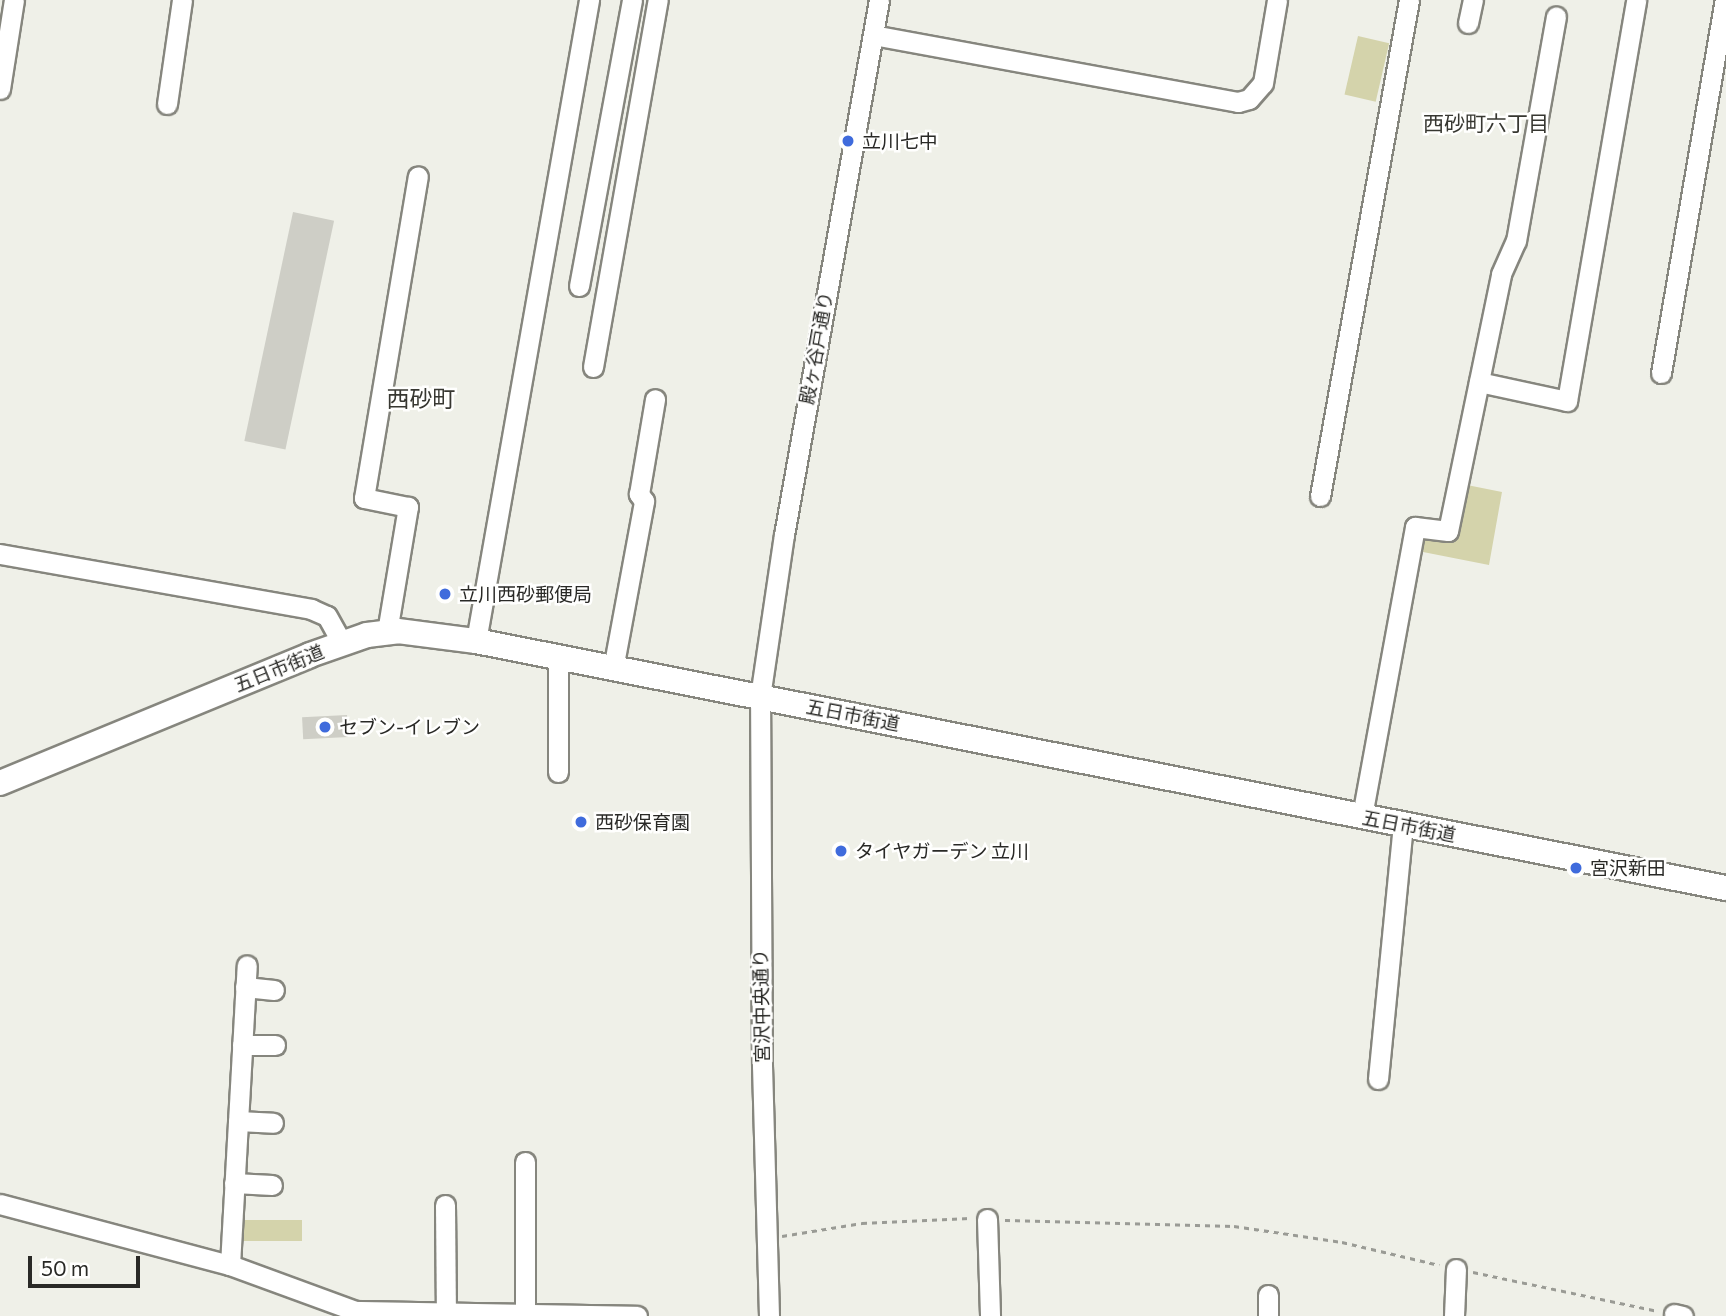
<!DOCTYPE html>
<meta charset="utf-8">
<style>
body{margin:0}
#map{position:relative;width:1726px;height:1316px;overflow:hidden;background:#eff0e8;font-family:Commissioner,"Noto Sans JP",sans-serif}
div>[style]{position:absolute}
.green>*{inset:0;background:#d4d3ab;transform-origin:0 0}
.building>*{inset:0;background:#cecec6;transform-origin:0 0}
.path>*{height:2.5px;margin-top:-1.25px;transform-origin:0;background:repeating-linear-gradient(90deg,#9a9b95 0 5px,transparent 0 10px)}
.roads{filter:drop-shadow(2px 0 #86867e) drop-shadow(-2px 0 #86867e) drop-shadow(0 2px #86867e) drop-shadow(0 -2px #86867e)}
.minor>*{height:19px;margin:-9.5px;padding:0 9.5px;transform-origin:9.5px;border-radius:9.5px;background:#fff}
.major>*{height:24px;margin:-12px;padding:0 12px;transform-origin:12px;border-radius:12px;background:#fff}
.dots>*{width:19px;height:19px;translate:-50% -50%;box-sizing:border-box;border:4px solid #fffffe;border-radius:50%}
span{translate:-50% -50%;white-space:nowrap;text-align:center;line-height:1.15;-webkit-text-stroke:5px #fffffe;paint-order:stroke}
.poi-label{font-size:19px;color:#292926}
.left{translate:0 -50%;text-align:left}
.street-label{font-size:19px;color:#292926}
.neighbourhood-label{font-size:21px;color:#373731}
.quarter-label{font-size:23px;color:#373731}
.scale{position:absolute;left:28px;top:1256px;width:112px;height:32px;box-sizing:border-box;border:4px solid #292926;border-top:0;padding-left:9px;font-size:21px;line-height:24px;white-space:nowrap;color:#292926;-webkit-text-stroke:5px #fffffe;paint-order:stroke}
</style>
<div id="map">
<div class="green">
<i style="left:1358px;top:36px;width:32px;height:60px;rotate:13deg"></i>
<i style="clip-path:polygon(1467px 485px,1502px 492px,1489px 565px,1423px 552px,1425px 535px,1455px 540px)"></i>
<i style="left:242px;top:1220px;width:60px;height:21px"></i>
</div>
<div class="building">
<i style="left:293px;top:212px;width:42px;height:234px;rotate:12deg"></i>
<i style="left:347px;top:715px;width:22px;height:45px;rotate:87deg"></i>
</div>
<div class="path">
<i style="left:1005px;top:1220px;width:229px;rotate:1.5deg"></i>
<i style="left:1234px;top:1226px;width:109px;rotate:8.4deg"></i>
<i style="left:1342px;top:1242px;width:100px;rotate:13.3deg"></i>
<i style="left:782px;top:1236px;width:81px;rotate:-9.2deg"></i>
<i style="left:862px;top:1223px;width:108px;rotate:-2.7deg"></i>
<i style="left:1473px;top:1272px;width:189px;rotate:11.9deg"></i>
</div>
<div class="roads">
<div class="minor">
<i style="left:1468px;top:23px;width:24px;rotate:-78deg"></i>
<i style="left:873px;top:35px;width:371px;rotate:10.4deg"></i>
<i style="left:1238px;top:102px;width:11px;rotate:-15deg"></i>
<i style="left:1249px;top:99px;width:21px;rotate:-49deg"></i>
<i style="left:1263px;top:83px;width:84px;rotate:-80.4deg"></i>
<i style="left:0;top:89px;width:90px;rotate:-81.1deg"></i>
<i style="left:167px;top:104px;width:105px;rotate:-81.8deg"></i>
<i style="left:579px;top:286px;width:291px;rotate:-79.5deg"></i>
<i style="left:593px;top:367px;width:373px;rotate:-80deg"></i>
<i style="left:1661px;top:373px;width:378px;rotate:-80.3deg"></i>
<i style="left:1479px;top:382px;width:90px;rotate:12.2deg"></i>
<i style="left:1567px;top:401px;width:407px;rotate:-80.2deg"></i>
<i style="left:1320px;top:496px;width:504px;rotate:-79.83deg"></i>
<i style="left:0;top:554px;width:316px;rotate:10deg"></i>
<i style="left:311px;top:609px;width:17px;rotate:24deg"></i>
<i style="left:327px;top:616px;width:31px;rotate:61deg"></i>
<i style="left:387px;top:632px;width:127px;rotate:-80.5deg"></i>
<i style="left:408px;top:507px;width:45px;rotate:-168.4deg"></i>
<i style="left:364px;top:498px;width:326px;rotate:-80.5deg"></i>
<i style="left:476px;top:641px;width:651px;rotate:-80deg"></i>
<i style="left:613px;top:669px;width:171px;rotate:-79.5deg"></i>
<i style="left:644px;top:501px;width:9px;rotate:-126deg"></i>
<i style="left:639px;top:494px;width:96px;rotate:-80.4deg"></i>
<i style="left:558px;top:772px;width:114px;rotate:-90deg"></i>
<i style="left:1362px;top:816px;width:294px;rotate:-79.6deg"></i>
<i style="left:1415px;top:527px;width:33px;rotate:7deg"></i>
<i style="left:1448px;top:531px;width:262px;rotate:-78.3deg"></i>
<i style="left:1501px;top:274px;width:36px;rotate:-66deg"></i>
<i style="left:1516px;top:241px;width:228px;rotate:-79.9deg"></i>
<i style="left:245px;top:987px;width:29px;rotate:6deg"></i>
<i style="left:242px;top:1045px;width:33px"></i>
<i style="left:1378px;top:1079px;width:255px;rotate:-84.4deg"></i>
<i style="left:238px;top:1121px;width:35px;rotate:3deg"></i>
<i style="left:525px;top:1162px;width:153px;rotate:90deg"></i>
<i style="left:234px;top:1183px;width:38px;rotate:3deg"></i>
<i style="left:0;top:1204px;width:238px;rotate:14.9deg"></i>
<i style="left:230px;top:1265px;width:134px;rotate:20.1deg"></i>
<i style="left:356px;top:1311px;width:281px;rotate:1deg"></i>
<i style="left:445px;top:1205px;width:108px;rotate:89.5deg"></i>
<i style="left:987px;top:1219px;width:97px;rotate:88.2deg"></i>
<i style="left:230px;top:1265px;width:300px;rotate:-86.8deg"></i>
<i style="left:1674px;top:1314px;width:9px;rotate:13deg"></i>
<i style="left:769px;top:1316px;width:250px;rotate:-91.6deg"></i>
<i style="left:762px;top:1066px;width:369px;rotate:-90.3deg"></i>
<i style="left:760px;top:697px;width:164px;rotate:-81.6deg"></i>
<i style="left:784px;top:535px;width:543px;rotate:-79.93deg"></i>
<i style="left:1268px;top:1316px;width:21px;rotate:-90deg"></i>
<i style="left:1454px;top:1316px;width:47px;rotate:-87.6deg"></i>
</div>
<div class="major">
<i style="left:0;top:783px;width:335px;rotate:-22.4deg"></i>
<i style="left:310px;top:655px;width:60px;rotate:-19.3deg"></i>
<i style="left:367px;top:635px;width:31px;rotate:-7deg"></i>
<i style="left:398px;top:631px;width:79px;rotate:7.3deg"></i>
<i style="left:476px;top:641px;width:1274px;rotate:11.18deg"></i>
</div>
</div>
<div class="dots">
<i style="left:848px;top:141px;background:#3f6bdc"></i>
<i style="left:445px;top:594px;background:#3f6bdc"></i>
<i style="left:325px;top:727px;background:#3f6bdc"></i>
<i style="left:581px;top:822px;background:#3f6bdc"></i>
<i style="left:841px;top:851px;background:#3f6bdc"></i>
<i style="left:1576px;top:868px;background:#3f6bdc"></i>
</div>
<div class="poi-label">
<span class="left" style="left:862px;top:141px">立川七中</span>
<span class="left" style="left:459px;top:594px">立川西砂郵便局</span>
<span class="left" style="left:339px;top:727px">セブン-イレブン</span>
<span class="left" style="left:595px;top:822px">西砂保育園</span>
<span class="left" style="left:855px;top:851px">タイヤガーデン 立川</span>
<span class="left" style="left:1590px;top:868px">宮沢新田</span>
</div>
<div class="street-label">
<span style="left:816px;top:348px;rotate:-80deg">殿ヶ谷戸通り</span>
<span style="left:279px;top:668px;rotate:-22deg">五日市街道</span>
<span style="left:853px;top:715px;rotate:11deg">五日市街道</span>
<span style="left:1409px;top:826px;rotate:11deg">五日市街道</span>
<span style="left:761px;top:1006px;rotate:-91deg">宮沢中央通り</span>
</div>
<div class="neighbourhood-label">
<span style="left:1486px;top:123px">西砂町六丁目</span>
</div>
<div class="quarter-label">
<span style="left:421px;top:398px">西砂町</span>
</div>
<div class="scale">50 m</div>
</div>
